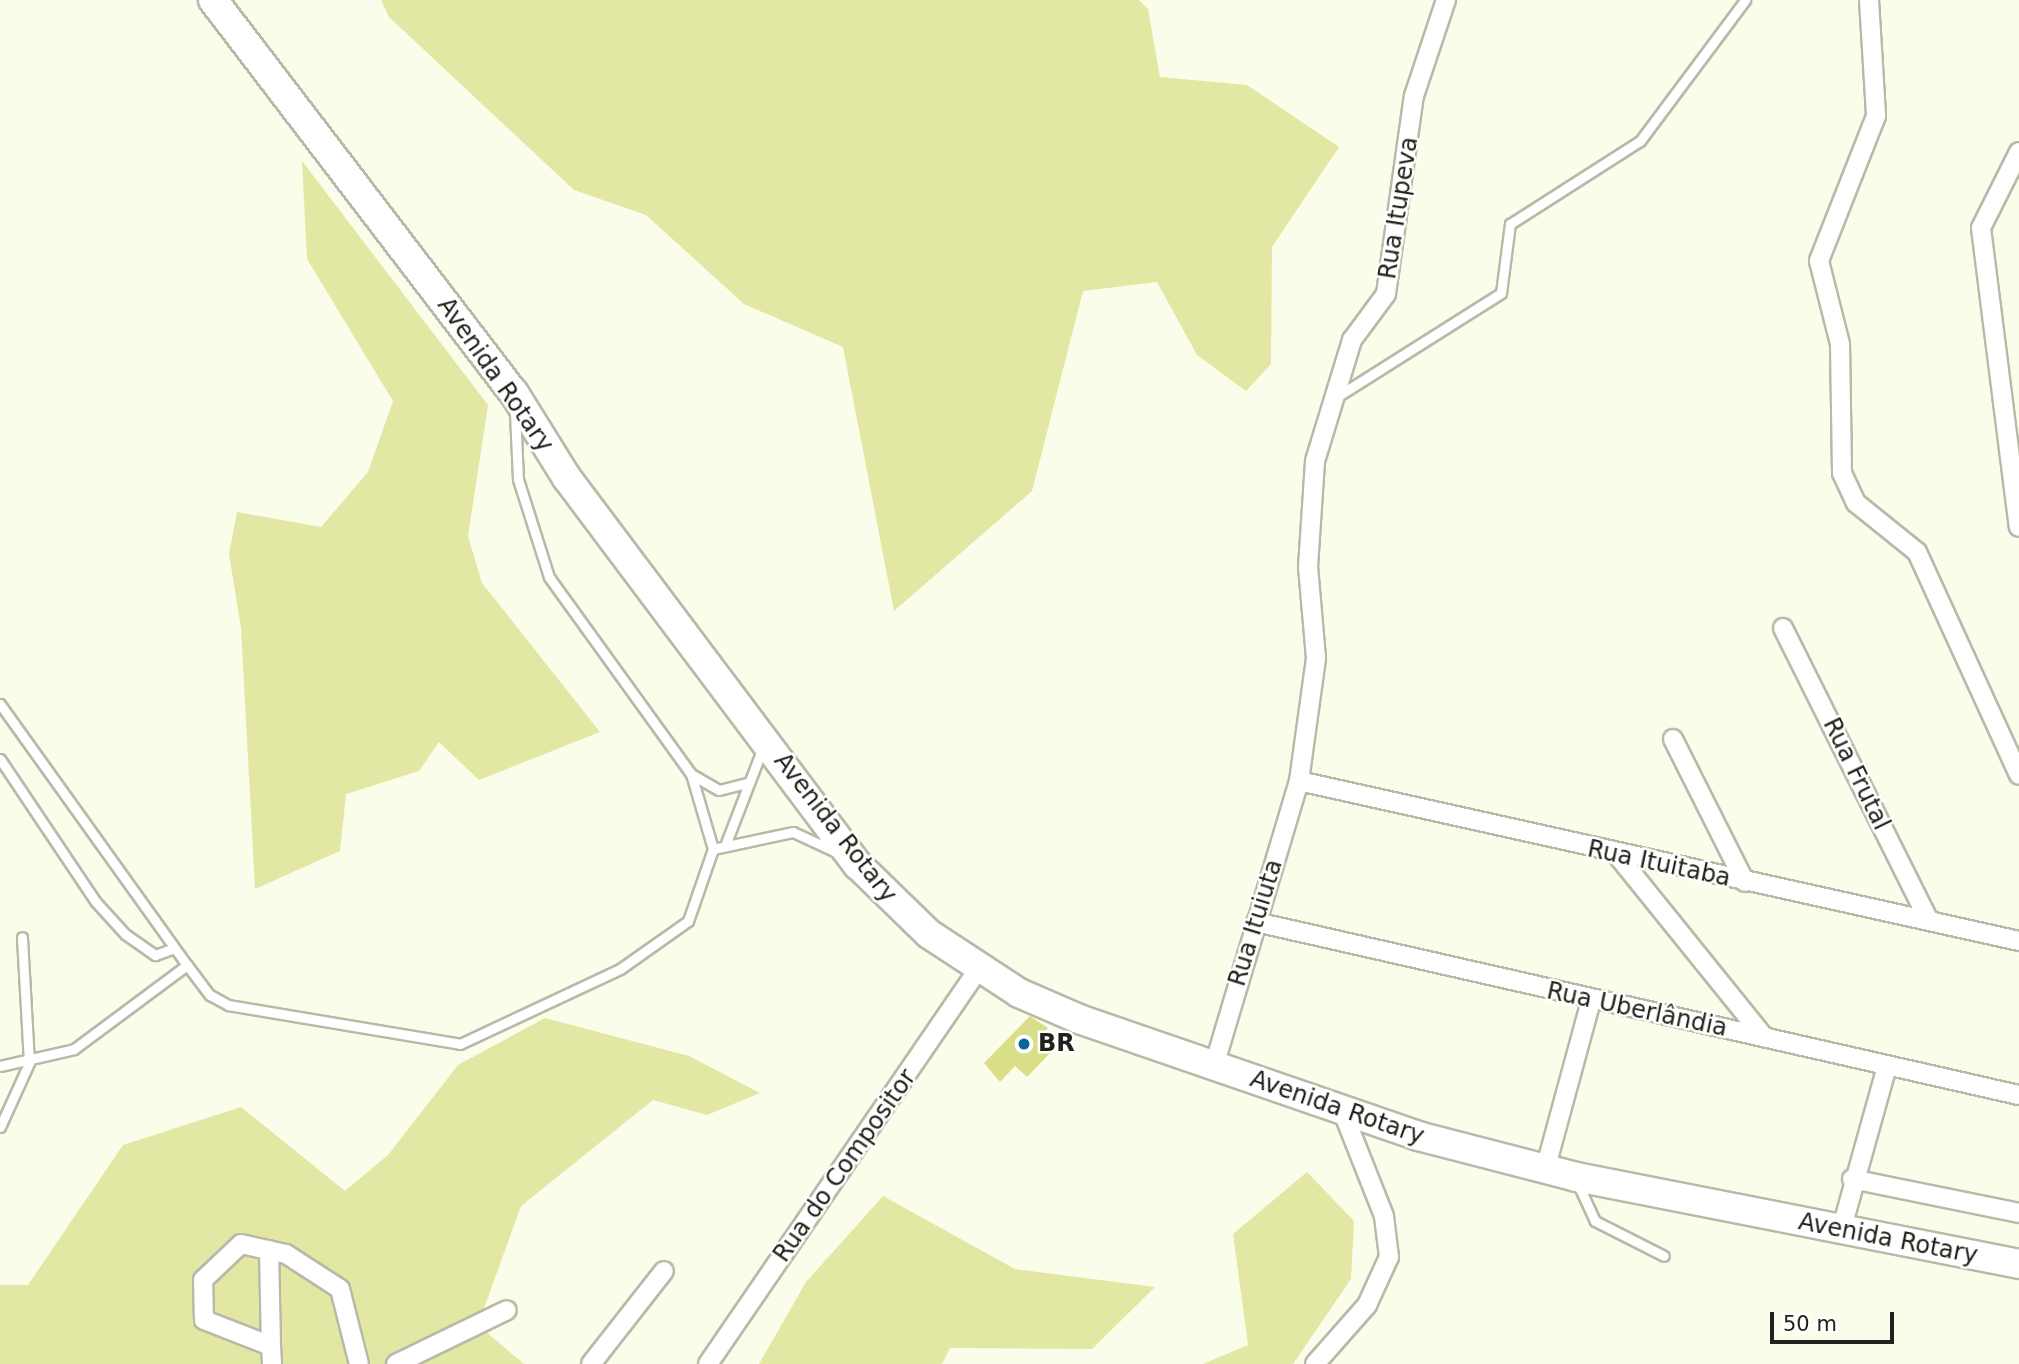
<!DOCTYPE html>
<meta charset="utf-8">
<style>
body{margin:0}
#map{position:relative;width:2019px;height:1364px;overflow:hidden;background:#fbfdeb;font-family:"DejaVu Sans",sans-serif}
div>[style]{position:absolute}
.green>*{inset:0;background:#e2e7a3}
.building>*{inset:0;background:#d9de89}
.roads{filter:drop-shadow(2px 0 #b8b9a8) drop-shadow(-2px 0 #b8b9a8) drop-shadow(0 2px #b8b9a8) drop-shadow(0 -2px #b8b9a8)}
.lane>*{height:9px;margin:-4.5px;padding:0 4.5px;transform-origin:4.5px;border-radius:4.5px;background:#fff}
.street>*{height:18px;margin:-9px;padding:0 9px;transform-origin:9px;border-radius:9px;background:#fff}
.primary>*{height:28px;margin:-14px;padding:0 14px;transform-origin:14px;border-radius:14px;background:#fff}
.dots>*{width:19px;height:19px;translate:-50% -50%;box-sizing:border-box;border:4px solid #fff;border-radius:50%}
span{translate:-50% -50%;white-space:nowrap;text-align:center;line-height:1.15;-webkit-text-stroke:5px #fff;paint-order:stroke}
.street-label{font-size:24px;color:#22221c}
.poi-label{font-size:24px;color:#22221c;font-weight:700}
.left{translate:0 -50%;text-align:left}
.scale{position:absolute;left:1770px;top:1312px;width:124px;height:32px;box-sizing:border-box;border:4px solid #22221c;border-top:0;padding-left:9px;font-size:21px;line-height:24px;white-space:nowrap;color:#22221c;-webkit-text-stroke:5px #fff;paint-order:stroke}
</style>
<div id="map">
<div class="green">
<i style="clip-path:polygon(381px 0,1139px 0,1148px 9px,1160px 77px,1247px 85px,1339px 147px,1272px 247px,1271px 364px,1246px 391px,1197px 355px,1157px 282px,1083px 291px,1032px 491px,894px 611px,843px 347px,744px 304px,646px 215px,574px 190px,389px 17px)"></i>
<i style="clip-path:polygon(302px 161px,488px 405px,468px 536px,482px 583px,600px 732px,479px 780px,439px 742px,419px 771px,346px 794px,340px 851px,255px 889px,241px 628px,229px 554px,237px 512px,321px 527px,368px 472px,393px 401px,307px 259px)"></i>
<i style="clip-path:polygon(545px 1018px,689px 1056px,760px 1093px,707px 1115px,653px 1100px,521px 1206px,478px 1325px,524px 1364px,0 1364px,0 1285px,28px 1285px,123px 1145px,241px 1107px,345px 1191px,388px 1155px,458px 1065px)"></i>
<i style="clip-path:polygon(1307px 1172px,1354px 1221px,1351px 1279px,1293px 1364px,1203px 1364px,1248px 1345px,1233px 1234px)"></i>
<i style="clip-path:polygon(883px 1196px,1015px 1269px,1155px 1287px,1092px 1349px,950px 1348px,942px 1364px,759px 1364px,806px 1282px)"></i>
</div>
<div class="building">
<i style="clip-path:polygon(1030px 1016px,1048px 1028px,1039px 1037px,1052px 1051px,1027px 1077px,1015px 1066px,1000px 1082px,984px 1063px)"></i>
</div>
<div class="roads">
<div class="lane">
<i style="left:1335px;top:398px;width:196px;rotate:-32.3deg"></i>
<i style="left:1501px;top:293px;width:70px;rotate:-82.6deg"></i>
<i style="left:1510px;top:224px;width:154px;rotate:-32.6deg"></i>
<i style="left:1640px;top:141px;width:176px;rotate:-53.3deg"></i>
<i style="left:0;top:704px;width:321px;rotate:54.4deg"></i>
<i style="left:187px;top:965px;width:38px;rotate:53deg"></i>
<i style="left:210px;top:995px;width:21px;rotate:29deg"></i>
<i style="left:228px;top:1005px;width:235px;rotate:9.5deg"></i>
<i style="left:460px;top:1044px;width:177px;rotate:-25.1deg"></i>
<i style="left:620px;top:969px;width:83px;rotate:-35.2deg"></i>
<i style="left:688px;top:921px;width:76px;rotate:-70.9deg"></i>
<i style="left:713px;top:849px;width:78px;rotate:-106.3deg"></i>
<i style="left:691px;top:774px;width:243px;rotate:-125.8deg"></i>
<i style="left:549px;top:577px;width:103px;rotate:-107.6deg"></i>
<i style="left:518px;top:479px;width:67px;rotate:-92.6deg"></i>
<i style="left:0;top:759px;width:171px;rotate:56.2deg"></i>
<i style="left:95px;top:901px;width:45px;rotate:47.7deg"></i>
<i style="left:125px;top:934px;width:37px;rotate:35deg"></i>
<i style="left:155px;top:955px;width:20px;rotate:-20deg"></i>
<i style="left:691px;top:774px;width:32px;rotate:30deg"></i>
<i style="left:719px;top:790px;width:29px;rotate:-14deg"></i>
<i style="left:726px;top:843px;width:103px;rotate:-68.9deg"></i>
<i style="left:713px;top:849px;width:82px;rotate:-12deg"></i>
<i style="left:793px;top:832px;width:45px;rotate:24.9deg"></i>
<i style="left:0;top:1066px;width:76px;rotate:-12.9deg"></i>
<i style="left:74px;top:1049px;width:141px;rotate:-36.6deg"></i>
<i style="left:0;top:1127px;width:70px;rotate:-65.6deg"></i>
<i style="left:29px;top:1063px;width:126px;rotate:-93.2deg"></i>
<i style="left:1577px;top:1182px;width:43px;rotate:65.2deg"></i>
<i style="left:1595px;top:1221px;width:77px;rotate:26.9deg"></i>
</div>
<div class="street">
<i style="left:1869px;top:0;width:116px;rotate:86.5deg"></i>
<i style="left:1876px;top:116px;width:156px;rotate:111.5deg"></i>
<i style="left:1819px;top:261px;width:86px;rotate:75.8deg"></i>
<i style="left:1840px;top:344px;width:129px;rotate:89.1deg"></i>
<i style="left:1842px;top:473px;width:33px;rotate:65deg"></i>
<i style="left:1856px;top:503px;width:78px;rotate:38.8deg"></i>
<i style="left:1917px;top:552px;width:245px;rotate:65.4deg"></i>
<i style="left:2019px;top:152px;width:85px;rotate:116.6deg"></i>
<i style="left:1981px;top:228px;width:301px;rotate:82.8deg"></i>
<i style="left:1783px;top:628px;width:327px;rotate:63.5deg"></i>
<i style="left:1673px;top:739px;width:160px;rotate:63.3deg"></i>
<i style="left:1299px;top:781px;width:738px;rotate:12.53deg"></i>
<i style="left:1618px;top:856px;width:233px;rotate:51.1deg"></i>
<i style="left:1256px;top:922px;width:782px;rotate:12.78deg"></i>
<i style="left:1214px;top:1066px;width:297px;rotate:-73.4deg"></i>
<i style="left:1299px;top:781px;width:124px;rotate:-82.1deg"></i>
<i style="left:1316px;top:658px;width:91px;rotate:-95deg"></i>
<i style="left:1308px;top:567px;width:106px;rotate:-86.2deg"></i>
<i style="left:1315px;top:461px;width:127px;rotate:-73deg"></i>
<i style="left:1352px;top:340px;width:57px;rotate:-53.5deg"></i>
<i style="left:1386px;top:294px;width:200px;rotate:-82deg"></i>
<i style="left:1414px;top:96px;width:101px;rotate:-71.6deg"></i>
<i style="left:1545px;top:1170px;width:175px;rotate:-74.8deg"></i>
<i style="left:1852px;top:1179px;width:170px;rotate:11.5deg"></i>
<i style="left:1841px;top:1231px;width:171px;rotate:-74.4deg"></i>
<i style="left:269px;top:1250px;width:96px;rotate:88.8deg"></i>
<i style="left:272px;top:1364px;width:18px;rotate:-93deg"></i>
<i style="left:271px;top:1346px;width:72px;rotate:-158.8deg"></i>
<i style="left:204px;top:1320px;width:40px;rotate:-91.4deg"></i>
<i style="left:203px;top:1280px;width:52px;rotate:-43.5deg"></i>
<i style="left:241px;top:1244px;width:46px;rotate:12.5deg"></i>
<i style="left:286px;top:1254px;width:64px;rotate:32.9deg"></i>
<i style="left:340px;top:1289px;width:77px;rotate:75.8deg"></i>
<i style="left:396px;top:1364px;width:123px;rotate:-25.9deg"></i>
<i style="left:591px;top:1364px;width:118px;rotate:-51.9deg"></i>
<i style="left:708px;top:1364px;width:483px;rotate:-55.6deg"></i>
<i style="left:1315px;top:1364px;width:79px;rotate:-48.6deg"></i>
<i style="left:1367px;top:1305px;width:53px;rotate:-65.4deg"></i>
<i style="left:1389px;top:1257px;width:41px;rotate:-97deg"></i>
<i style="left:1384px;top:1216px;width:114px;rotate:-111.6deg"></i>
</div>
<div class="primary">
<i style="left:213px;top:0;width:495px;rotate:52.6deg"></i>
<i style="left:514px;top:393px;width:100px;rotate:58.1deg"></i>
<i style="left:567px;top:478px;width:484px;rotate:53.1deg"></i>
<i style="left:858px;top:865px;width:99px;rotate:44.2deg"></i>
<i style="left:929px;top:934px;width:108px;rotate:33.2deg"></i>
<i style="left:1019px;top:993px;width:65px;rotate:23.4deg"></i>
<i style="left:1079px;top:1019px;width:359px;rotate:19deg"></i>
<i style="left:1418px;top:1136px;width:163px;rotate:14.5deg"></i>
<i style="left:1576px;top:1177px;width:451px;rotate:11.1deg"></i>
</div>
</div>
<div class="dots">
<i style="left:1024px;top:1044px;background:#086897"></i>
</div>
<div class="street-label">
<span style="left:1399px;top:208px;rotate:-81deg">Rua Itupeva</span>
<span style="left:495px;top:375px;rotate:55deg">Avenida Rotary</span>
<span style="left:1856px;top:774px;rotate:64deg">Rua Frutal</span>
<span style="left:835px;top:828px;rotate:52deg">Avenida Rotary</span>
<span style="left:1659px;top:864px;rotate:12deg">Rua Ituitaba</span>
<span style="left:1256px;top:923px;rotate:-73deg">Rua Ituiuta</span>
<span style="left:1637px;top:1010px;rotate:12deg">Rua Uberlândia</span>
<span style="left:1337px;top:1108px;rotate:19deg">Avenida Rotary</span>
<span style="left:845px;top:1166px;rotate:-55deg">Rua do Compositor</span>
<span style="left:1888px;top:1239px;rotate:11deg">Avenida Rotary</span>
</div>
<div class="poi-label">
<span class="left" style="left:1038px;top:1044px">BR</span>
</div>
<div class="scale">50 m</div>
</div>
